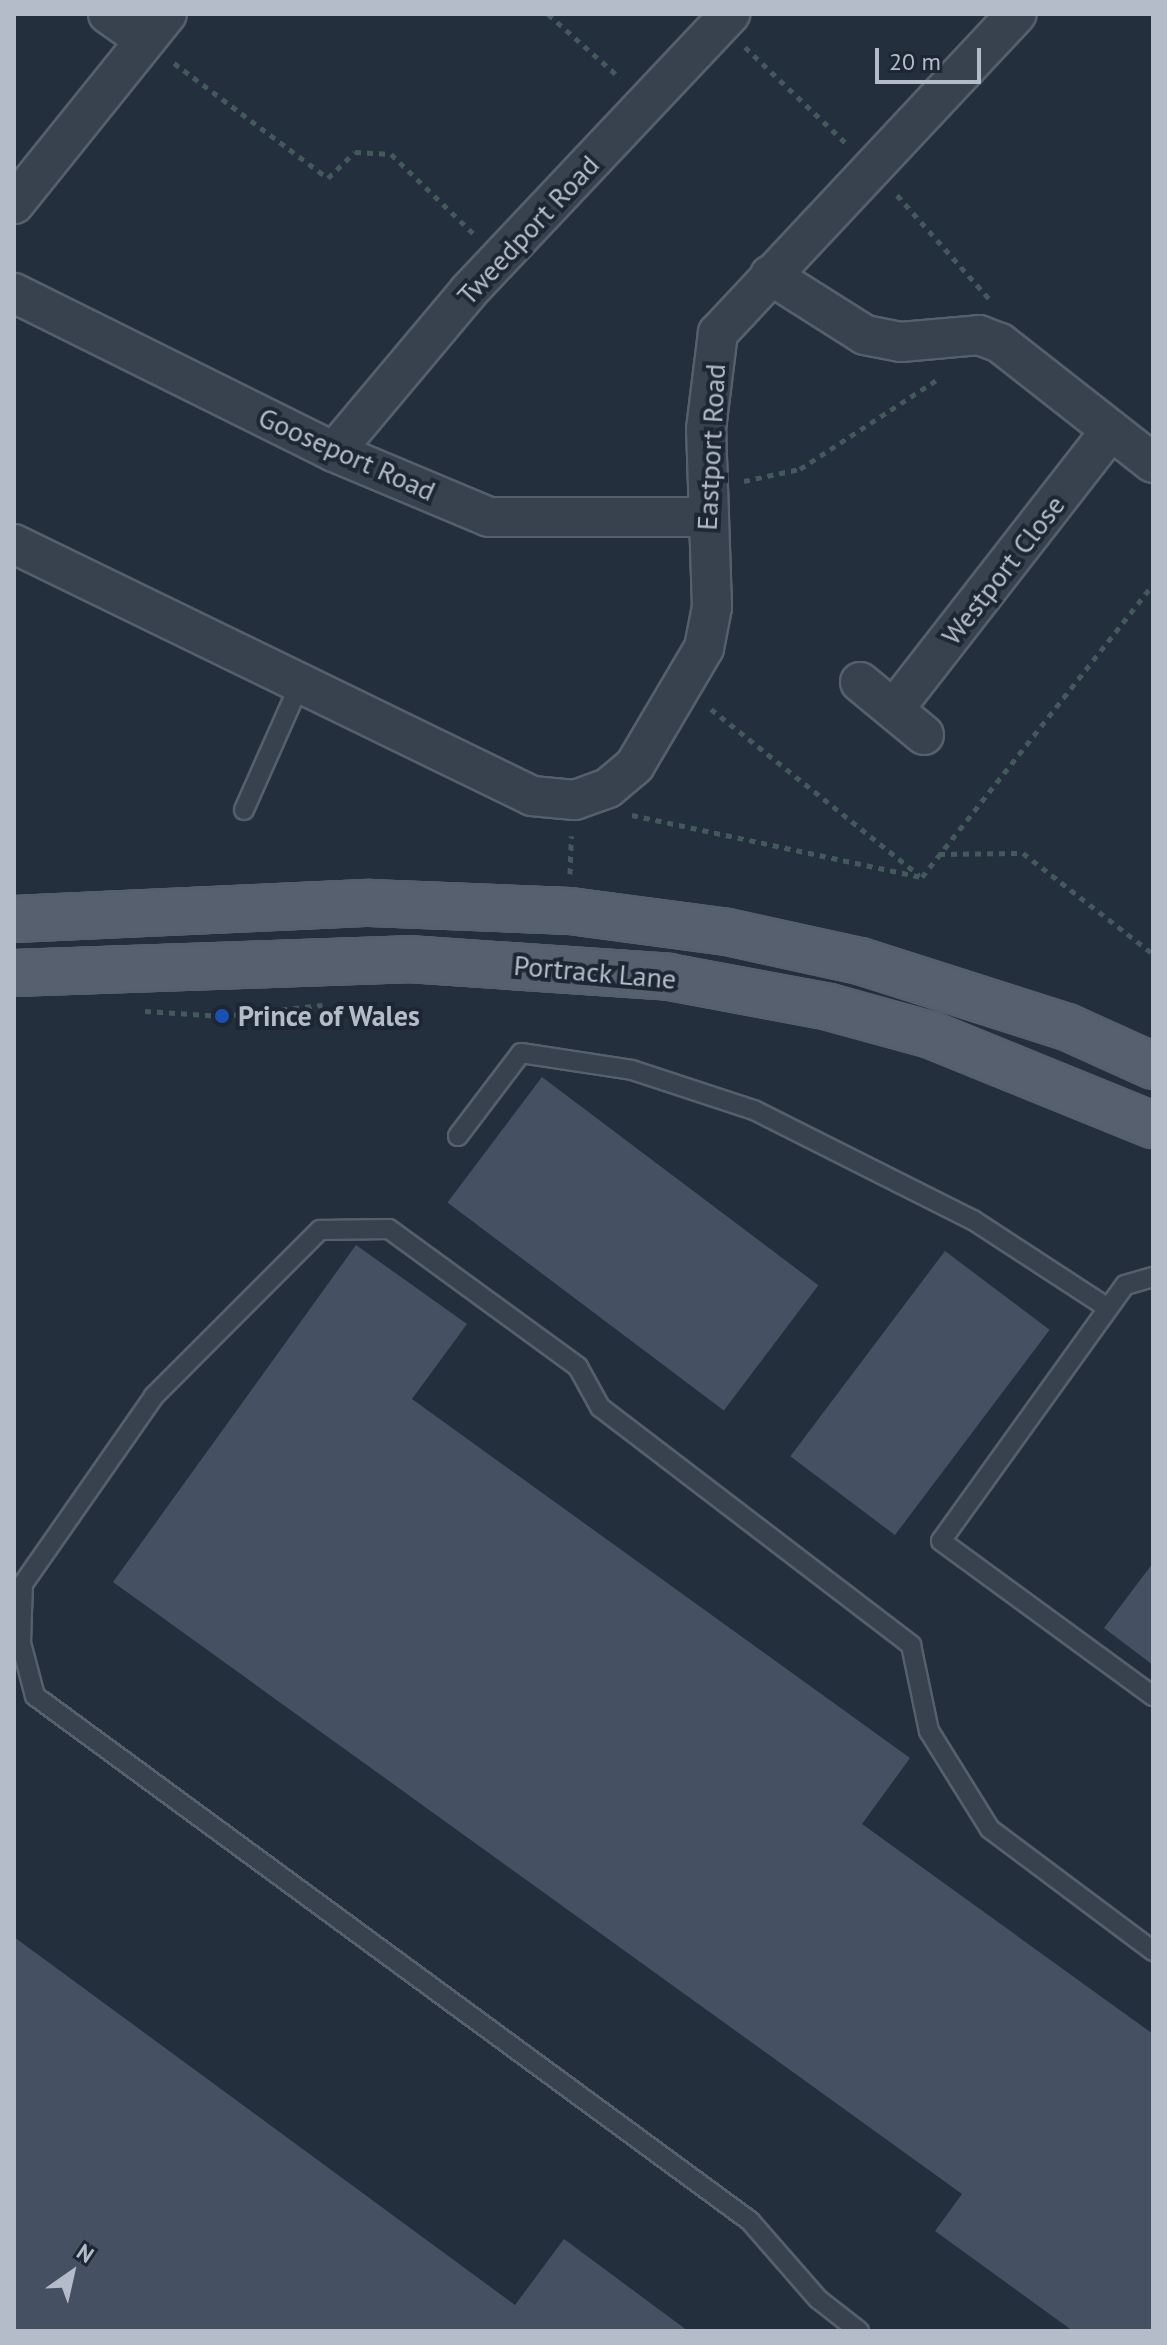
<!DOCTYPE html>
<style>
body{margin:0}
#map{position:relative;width:1167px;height:2345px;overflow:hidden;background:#242f3e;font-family:"PT Sans",sans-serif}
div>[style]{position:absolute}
.building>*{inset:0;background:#455162;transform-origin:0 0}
.path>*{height:5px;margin-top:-2.5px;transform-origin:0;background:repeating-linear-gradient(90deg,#44595c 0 6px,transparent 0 12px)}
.roads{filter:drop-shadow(2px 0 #565f6c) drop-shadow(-2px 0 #565f6c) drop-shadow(0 2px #565f6c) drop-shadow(0 -2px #565f6c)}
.lane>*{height:18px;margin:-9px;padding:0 9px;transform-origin:9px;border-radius:9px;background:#38414e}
.street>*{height:38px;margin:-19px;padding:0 19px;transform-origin:19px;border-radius:19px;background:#38414e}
.primary>*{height:44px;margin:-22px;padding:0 22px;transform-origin:22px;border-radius:22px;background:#56606e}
.dots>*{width:22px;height:22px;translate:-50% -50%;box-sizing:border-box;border:4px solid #1d2633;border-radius:50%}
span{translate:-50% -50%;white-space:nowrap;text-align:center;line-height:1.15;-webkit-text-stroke:8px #1d2633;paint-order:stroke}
.street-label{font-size:28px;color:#b4bcc9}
.poi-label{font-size:28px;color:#b4bcc9;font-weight:700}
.left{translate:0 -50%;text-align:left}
.frame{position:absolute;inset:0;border:16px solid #b4bcc9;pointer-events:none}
.north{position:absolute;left:32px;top:2233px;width:80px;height:80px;-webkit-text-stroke:6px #1d2633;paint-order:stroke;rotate:34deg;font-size:22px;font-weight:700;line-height:32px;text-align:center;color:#b4bcc9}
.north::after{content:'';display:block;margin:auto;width:28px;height:36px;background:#b4bcc9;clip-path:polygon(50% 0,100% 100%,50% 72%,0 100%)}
.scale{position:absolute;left:875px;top:48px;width:106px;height:36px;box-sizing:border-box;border:4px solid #b4bcc9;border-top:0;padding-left:10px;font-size:24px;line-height:28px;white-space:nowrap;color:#b4bcc9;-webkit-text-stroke:6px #1d2633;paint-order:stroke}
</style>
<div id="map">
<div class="building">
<i style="left:542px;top:1077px;width:346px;height:157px;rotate:37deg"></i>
<i style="clip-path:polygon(356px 1245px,467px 1324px,412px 1399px,910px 1758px,862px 1824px,1153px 2034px,1153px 2331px,1073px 2331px,935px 2231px,962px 2194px,113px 1582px)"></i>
<i style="left:945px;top:1251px;width:131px;height:257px;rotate:37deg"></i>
<i style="clip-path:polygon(1153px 1563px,1153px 1665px,1104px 1628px)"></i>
<i style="clip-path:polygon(14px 1937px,515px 2305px,564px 2239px,688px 2331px,14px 2331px)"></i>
</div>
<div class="path">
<i style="left:548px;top:14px;width:96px;rotate:41.6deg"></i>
<i style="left:745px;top:47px;width:142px;rotate:43.6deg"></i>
<i style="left:174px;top:63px;width:192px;rotate:36.8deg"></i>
<i style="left:328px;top:178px;width:37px;rotate:-44deg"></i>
<i style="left:355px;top:152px;width:36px;rotate:3deg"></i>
<i style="left:391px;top:154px;width:117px;rotate:44deg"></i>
<i style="left:897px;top:195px;width:142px;rotate:48.4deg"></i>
<i style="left:744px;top:481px;width:57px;rotate:-12.1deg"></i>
<i style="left:800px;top:469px;width:168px;rotate:-33.1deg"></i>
<i style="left:711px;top:709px;width:266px;rotate:38.6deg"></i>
<i style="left:632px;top:815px;width:297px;rotate:12.1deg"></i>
<i style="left:922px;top:877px;width:372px;rotate:-51.7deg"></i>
<i style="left:939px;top:854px;width:84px;rotate:-0.7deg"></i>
<i style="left:1023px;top:853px;width:165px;rotate:37.8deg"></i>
<i style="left:570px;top:874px;width:38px;rotate:-88deg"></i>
<i style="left:145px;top:1011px;width:77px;rotate:3.7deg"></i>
<i style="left:222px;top:1016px;width:101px;rotate:-6.3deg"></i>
</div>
<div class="roads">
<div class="lane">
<i style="left:244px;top:810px;width:136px;rotate:-66.1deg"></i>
<i style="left:458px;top:1136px;width:104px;rotate:-52.8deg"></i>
<i style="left:521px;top:1053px;width:112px;rotate:8.7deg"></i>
<i style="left:632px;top:1070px;width:128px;rotate:18.2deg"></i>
<i style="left:754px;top:1110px;width:245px;rotate:26.7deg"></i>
<i style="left:973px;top:1220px;width:161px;rotate:33.1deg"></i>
<i style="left:1153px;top:1277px;width:29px;rotate:164deg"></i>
<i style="left:1125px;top:1285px;width:315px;rotate:125.7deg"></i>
<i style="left:941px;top:1541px;width:263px;rotate:36.2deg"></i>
<i style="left:859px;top:2331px;width:52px;rotate:-142deg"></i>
<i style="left:818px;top:2299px;width:103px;rotate:-131.1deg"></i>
<i style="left:750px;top:2221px;width:887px;rotate:-143.71deg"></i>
<i style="left:35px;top:1696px;width:55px;rotate:-104.8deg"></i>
<i style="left:21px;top:1643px;width:59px;rotate:-88.1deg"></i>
<i style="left:23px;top:1584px;width:229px;rotate:-55.1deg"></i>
<i style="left:154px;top:1396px;width:235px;rotate:-45deg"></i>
<i style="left:320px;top:1230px;width:69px;rotate:-0.8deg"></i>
<i style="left:389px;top:1229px;width:234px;rotate:36.1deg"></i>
<i style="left:578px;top:1367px;width:46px;rotate:61.2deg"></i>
<i style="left:600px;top:1407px;width:392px;rotate:37.4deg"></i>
<i style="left:911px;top:1645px;width:88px;rotate:78.2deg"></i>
<i style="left:929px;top:1731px;width:115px;rotate:58.1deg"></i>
<i style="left:990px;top:1829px;width:204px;rotate:36.8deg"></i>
</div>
<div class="street">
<i style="left:108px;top:14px;width:45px;rotate:35.1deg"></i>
<i style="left:14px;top:204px;width:244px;rotate:-51.2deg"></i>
<i style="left:770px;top:275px;width:112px;rotate:32.3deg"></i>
<i style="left:865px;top:335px;width:37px;rotate:11deg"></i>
<i style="left:901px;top:342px;width:78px;rotate:-5.1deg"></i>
<i style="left:979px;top:335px;width:22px;rotate:21deg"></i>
<i style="left:1000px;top:343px;width:194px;rotate:38.1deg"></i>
<i style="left:14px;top:293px;width:357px;rotate:26.4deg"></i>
<i style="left:334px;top:452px;width:168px;rotate:22.8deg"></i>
<i style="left:489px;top:517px;width:214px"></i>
<i style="left:334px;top:452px;width:210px;rotate:-50deg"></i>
<i style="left:469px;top:291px;width:381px;rotate:-46.7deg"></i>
<i style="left:14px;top:544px;width:576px;rotate:25.94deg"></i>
<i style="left:532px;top:796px;width:43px;rotate:5.3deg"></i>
<i style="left:575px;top:800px;width:35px;rotate:-20deg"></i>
<i style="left:608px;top:788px;width:35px;rotate:-40deg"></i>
<i style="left:635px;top:765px;width:136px;rotate:-59.5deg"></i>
<i style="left:704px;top:648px;width:42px;rotate:-79deg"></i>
<i style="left:712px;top:607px;width:178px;rotate:-91.9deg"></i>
<i style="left:706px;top:429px;width:97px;rotate:-82.9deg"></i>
<i style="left:718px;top:333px;width:437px;rotate:-46.9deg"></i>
<i style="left:860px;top:682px;width:83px;rotate:39.6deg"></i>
<i style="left:894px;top:709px;width:353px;rotate:-52.1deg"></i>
</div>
<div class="primary">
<i style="left:14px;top:919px;width:356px;rotate:-2.6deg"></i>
<i style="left:370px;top:903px;width:200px;rotate:2.3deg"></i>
<i style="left:570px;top:911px;width:158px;rotate:7.6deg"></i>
<i style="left:727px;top:932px;width:136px;rotate:12.3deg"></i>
<i style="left:860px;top:961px;width:217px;rotate:17.7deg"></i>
<i style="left:1067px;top:1027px;width:94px;rotate:24.4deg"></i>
<i style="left:14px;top:973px;width:394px;rotate:-2deg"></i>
<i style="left:408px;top:959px;width:262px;rotate:3.9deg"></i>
<i style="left:669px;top:977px;width:163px;rotate:10.6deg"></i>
<i style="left:829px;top:1007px;width:106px;rotate:15.4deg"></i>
<i style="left:931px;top:1035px;width:240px;rotate:22.1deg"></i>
</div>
</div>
<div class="dots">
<i style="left:222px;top:1016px;background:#1a4fb4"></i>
</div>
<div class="street-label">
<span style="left:528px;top:230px;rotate:-47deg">Tweedport Road</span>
<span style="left:711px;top:447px;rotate:-87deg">Eastport Road</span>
<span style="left:347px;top:454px;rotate:24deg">Gooseport Road</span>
<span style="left:1003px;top:570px;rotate:-52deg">Westport Close</span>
<span style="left:595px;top:972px;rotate:5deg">Portrack Lane</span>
</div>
<div class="poi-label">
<span class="left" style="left:238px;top:1016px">Prince of Wales</span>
</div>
<div class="frame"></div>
<div class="north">N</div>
<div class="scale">20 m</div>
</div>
